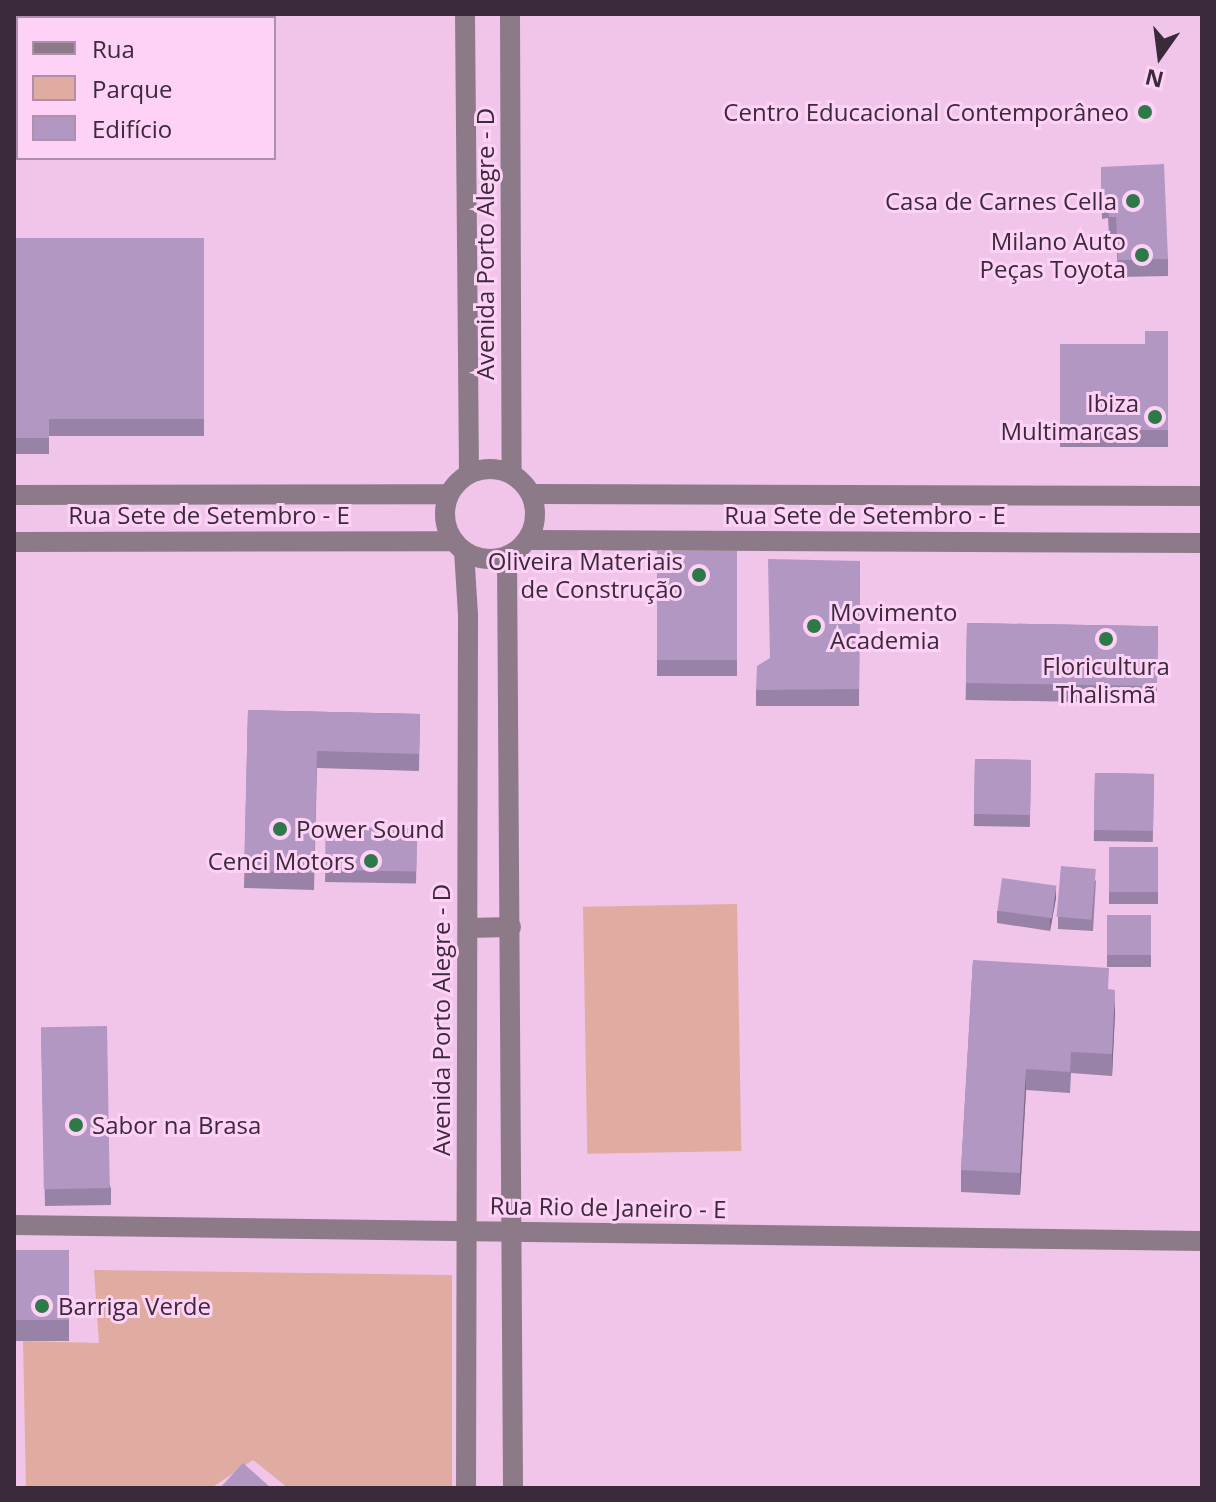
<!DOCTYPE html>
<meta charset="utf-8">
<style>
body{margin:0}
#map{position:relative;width:1216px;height:1502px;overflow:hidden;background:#f0c5e9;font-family:"Open Sans",sans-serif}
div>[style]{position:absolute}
.green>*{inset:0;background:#e0aba0;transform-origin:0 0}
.minor>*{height:20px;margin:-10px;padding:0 10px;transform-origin:10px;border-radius:10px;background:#8c7a89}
.minor>.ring{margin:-10px;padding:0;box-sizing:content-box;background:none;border:20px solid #8c7a89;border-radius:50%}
.wall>*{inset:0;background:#9882a7;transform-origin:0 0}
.shaded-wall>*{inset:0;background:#7c6a88}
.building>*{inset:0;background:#b197c2;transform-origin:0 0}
.dots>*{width:22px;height:22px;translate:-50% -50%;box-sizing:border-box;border:4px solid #fed2f6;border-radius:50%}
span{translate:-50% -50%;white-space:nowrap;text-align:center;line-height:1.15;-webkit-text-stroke:6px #fed2f6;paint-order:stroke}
.poi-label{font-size:24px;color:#3b2a39}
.right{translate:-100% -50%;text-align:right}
.left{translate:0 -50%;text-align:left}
.street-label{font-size:24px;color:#3b2a39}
.frame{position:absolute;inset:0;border:16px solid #3b2a39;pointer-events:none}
.legend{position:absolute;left:16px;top:16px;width:260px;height:144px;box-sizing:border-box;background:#fed2f6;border:2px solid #b08faa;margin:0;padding:10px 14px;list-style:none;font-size:24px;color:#3b2a39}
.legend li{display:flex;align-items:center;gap:16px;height:40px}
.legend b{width:40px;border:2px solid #b08faa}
.north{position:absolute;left:1120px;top:16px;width:80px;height:80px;-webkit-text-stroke:6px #fed2f6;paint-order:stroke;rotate:194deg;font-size:22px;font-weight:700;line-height:32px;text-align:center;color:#3b2a39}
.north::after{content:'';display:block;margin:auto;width:28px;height:36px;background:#3b2a39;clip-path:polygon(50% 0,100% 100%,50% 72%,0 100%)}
</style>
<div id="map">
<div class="green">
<i style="left:737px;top:904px;width:247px;height:154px;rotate:89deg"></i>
<i style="clip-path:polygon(94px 1270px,452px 1275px,452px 1488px,288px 1488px,253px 1460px,211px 1488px,26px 1488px,23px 1341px,99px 1343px)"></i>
</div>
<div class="minor">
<i style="left:465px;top:14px;width:460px;rotate:89.5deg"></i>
<i style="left:510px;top:14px;width:460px;rotate:89.8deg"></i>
<i class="ring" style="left:445px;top:469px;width:70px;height:70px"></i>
<i style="left:532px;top:494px;width:670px;rotate:0.17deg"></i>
<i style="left:14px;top:495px;width:435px;rotate:-0.1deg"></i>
<i style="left:529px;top:540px;width:673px;rotate:0.26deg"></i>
<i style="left:14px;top:542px;width:439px;rotate:-0.1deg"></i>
<i style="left:464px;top:551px;width:64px;rotate:86.4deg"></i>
<i style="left:468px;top:615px;width:873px;rotate:90.13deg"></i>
<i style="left:507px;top:556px;width:932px;rotate:89.63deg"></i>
<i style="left:468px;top:928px;width:43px;rotate:-1.3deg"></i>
<i style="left:14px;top:1225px;width:1188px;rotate:0.77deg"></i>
</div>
<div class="wall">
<i style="clip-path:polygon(1101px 167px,1168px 259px,1168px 276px,1118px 277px,1116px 234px,1109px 234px,1108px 218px,1102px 219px)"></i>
<i style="clip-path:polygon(14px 238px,204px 238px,204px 436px,49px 436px,49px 454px,14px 454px)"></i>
<i style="clip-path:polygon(1168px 331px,1168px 447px,1060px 447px,1060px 344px,1145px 344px)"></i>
<i style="left:657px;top:551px;width:80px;height:125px"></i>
<i style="clip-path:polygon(860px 561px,859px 706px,756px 706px,756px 690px,770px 658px)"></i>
<i style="left:967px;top:623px;width:191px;height:77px;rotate:1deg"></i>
<i style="clip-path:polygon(248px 710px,420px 714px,419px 771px,317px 768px,314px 890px,244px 888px)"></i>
<i style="left:975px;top:759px;width:56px;height:67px;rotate:1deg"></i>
<i style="left:1095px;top:773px;width:59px;height:68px;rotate:1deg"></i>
<i style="left:326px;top:827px;width:91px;height:55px;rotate:1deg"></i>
<i style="left:1158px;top:847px;width:57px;height:49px;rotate:90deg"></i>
<i style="clip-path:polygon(1096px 880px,1093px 931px,1058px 929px,1058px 917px)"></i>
<i style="clip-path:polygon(1056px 898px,1050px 931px,997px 923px,997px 911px)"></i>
<i style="left:1107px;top:915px;width:44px;height:52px"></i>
<i style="clip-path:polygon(973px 960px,1109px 990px,1115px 1012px,1112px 1076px,1071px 1073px,1070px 1093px,1026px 1090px,1020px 1195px,961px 1192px,961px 1170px)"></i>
<i style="clip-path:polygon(41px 1028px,111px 1188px,111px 1205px,45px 1206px)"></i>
<i style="left:14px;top:1250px;width:55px;height:91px"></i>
</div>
<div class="shaded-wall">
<i style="clip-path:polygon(1056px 886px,1056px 898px,1050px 931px,1050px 920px)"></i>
<i style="clip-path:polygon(1115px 990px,1115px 1012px,1112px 1076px,1112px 1054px)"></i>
<i style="clip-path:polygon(1026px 1069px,1026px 1090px,1020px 1195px,1020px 1173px)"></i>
</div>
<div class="building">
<i style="clip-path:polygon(1164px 164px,1168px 259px,1118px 260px,1116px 217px,1109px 217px,1108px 202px,1102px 202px,1101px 167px)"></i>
<i style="clip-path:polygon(14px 238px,204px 238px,204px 419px,49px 419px,49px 438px,14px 438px)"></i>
<i style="clip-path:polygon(1145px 331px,1168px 331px,1168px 430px,1060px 430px,1060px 344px,1145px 344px)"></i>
<i style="left:657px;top:551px;width:80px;height:109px"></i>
<i style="clip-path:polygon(768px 559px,860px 561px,859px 689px,756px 690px,757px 666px,770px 658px)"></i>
<i style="left:967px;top:623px;width:191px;height:60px;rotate:1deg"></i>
<i style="clip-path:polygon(248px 710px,420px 714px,419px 754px,317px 751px,314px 873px,244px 871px)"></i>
<i style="left:975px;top:759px;width:56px;height:55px;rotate:1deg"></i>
<i style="left:1095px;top:773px;width:59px;height:57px;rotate:1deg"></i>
<i style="left:326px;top:827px;width:91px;height:43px;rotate:1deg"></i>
<i style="left:1158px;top:847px;width:45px;height:49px;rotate:90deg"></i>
<i style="left:1061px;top:866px;width:35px;height:51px;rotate:5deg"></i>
<i style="left:1002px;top:878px;width:55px;height:33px;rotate:8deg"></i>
<i style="left:1107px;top:915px;width:44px;height:40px"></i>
<i style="clip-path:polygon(973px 960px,1109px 968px,1108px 989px,1115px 990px,1112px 1054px,1071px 1052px,1070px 1072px,1026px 1069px,1020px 1173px,961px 1170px)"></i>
<i style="left:107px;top:1026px;width:162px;height:66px;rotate:89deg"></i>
<i style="left:14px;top:1250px;width:55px;height:70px"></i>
<i style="clip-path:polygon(243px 1463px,271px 1488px,220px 1488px)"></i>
</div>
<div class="dots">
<i style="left:1145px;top:112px;background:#2d7947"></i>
<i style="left:1133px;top:201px;background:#2d7947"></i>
<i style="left:1142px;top:255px;background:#2d7947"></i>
<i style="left:1155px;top:417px;background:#2d7947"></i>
<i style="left:699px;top:575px;background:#2d7947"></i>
<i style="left:814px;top:626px;background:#2d7947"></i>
<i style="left:1106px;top:639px;background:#2d7947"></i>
<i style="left:280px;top:829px;background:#2d7947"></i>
<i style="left:371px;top:861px;background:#2d7947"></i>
<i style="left:76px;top:1125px;background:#2d7947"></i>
<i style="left:42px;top:1306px;background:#2d7947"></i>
</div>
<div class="poi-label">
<span class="right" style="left:1129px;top:112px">Centro Educacional Contemporâneo</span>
<span class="right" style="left:1117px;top:201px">Casa de Carnes Cella</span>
<span class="right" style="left:1126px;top:255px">Milano Auto<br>Peças Toyota</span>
<span class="right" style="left:1139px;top:417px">Ibiza<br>Multimarcas</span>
<span class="right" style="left:683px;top:575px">Oliveira Materiais<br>de Construção</span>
<span class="left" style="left:830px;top:626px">Movimento<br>Academia</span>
<span style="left:1106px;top:680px">Floricultura<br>Thalismã</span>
<span class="left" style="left:296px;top:829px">Power Sound</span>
<span class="right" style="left:355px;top:861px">Cenci Motors</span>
<span class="left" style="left:92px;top:1125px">Sabor na Brasa</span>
<span class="left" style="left:58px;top:1306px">Barriga Verde</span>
</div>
<div class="street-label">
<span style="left:485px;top:244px;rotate:-90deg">Avenida Porto Alegre - D</span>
<span style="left:209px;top:515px">Rua Sete de Setembro - E</span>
<span style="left:865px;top:515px">Rua Sete de Setembro - E</span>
<span style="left:441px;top:1020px;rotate:-90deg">Avenida Porto Alegre - D</span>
<span style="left:608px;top:1207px;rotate:1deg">Rua Rio de Janeiro - E</span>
</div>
<div class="frame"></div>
<ul class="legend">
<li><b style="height:10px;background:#8c7a89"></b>Rua</li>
<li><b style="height:22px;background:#e0aba0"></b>Parque</li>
<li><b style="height:22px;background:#b197c2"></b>Edifício</li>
</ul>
<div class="north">N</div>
</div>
